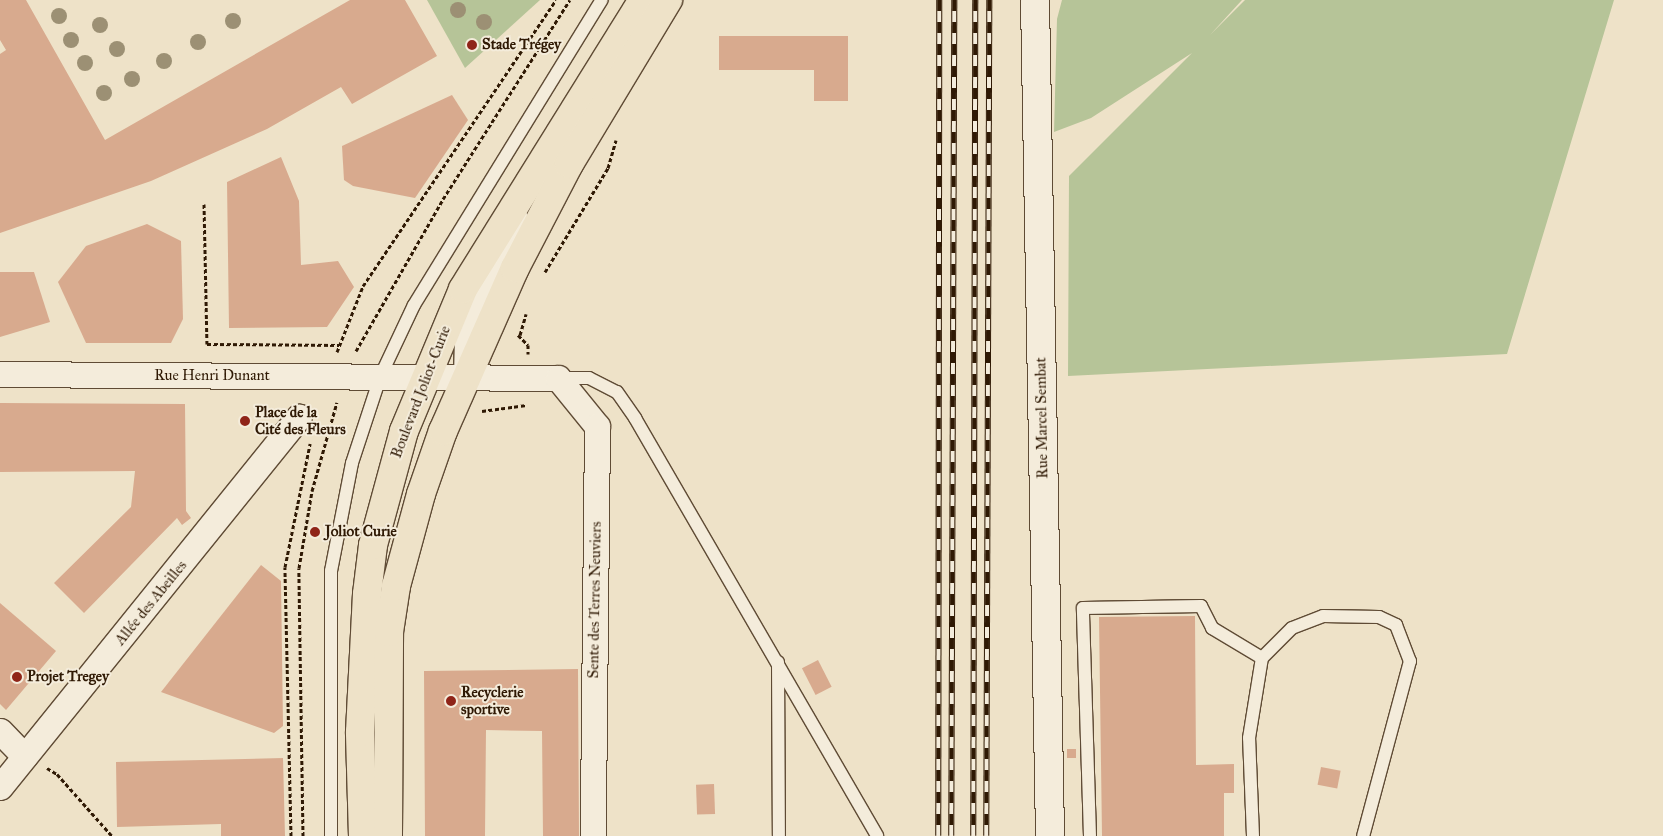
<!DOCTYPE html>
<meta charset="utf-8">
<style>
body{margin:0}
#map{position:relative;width:1663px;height:836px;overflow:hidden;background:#eee2c8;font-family:"IM FELL Great Primer",serif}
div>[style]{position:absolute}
.green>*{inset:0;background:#b6c498}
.building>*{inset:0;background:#d8aa8e;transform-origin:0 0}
.path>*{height:3px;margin-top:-1.5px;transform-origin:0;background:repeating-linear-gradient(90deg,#2f1904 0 4px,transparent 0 6.5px)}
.roads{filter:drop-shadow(1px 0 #5f4b35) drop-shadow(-1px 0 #5f4b35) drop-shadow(0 1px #5f4b35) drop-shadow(0 -1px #5f4b35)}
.lane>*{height:12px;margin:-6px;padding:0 6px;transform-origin:6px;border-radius:6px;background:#f4ecdb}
.street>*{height:25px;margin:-12.5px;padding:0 12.5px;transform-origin:12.5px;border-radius:12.5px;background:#f4ecdb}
.secondary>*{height:28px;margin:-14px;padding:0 14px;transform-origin:14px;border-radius:14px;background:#f4ecdb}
.primary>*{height:28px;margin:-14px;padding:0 14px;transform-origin:14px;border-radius:14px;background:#eee2c8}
.rail>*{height:5.5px;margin-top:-2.75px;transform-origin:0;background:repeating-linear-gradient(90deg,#f4ecdb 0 11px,#2f1904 0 22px);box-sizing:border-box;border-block:1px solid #2f1904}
.trees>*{width:16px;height:16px;margin:-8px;border-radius:50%;background:#9c9074}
.dots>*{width:14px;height:14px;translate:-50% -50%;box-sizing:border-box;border:2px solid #f4ecdb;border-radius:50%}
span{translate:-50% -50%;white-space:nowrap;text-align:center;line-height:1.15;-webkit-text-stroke:4px #f4ecdb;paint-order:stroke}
.poi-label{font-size:15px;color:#2f1904;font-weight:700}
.left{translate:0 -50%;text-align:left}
.street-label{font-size:15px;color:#2f1904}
</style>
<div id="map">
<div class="green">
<i style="clip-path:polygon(427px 0,540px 0,465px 68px)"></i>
<i style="clip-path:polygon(1062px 0,1242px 0,1210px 35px,1245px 0,1614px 0,1507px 354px,1068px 376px,1069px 176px,1192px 53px,1091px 118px,1054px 132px,1057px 19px)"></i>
</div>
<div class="building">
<i style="clip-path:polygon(0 0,26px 0,105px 140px,350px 0,405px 0,437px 56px,352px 104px,341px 87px,267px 129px,151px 181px,0 233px,0 54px,6px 50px,0 40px)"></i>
<i style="clip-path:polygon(719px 36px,848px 36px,848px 101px,814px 101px,814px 70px,719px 70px)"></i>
<i style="clip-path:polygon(452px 95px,468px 120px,415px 198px,353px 186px,344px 180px,342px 146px)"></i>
<i style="clip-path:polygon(281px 157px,299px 201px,301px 265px,338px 261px,354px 287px,327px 327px,229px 328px,227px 182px)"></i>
<i style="clip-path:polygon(147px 224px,181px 241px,183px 319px,171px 343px,86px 343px,58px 282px,86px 246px)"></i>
<i style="clip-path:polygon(0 272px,34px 272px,50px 322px,0 337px)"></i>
<i style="clip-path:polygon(0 403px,185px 404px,186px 511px,191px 518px,182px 525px,177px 518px,84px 613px,54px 583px,131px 507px,135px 471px,0 472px)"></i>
<i style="clip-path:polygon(261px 565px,281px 581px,283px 726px,274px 733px,161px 692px)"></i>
<i style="clip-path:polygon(0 603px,56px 651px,6px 710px,0 704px)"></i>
<i style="clip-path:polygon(1195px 616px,1196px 765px,1234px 764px,1234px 793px,1224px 793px,1224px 836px,1102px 836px,1099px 617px)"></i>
<i style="left:818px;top:660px;width:30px;height:18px;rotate:63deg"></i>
<i style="clip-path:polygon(578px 669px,579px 836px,543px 836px,542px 731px,486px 730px,485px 836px,425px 836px,424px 671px)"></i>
<i style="left:1067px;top:749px;width:9px;height:9px"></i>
<i style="clip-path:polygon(283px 758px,285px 836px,221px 836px,221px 824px,117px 827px,116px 762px)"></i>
<i style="left:1321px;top:767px;width:20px;height:18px;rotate:11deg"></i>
<i style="left:714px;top:784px;width:30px;height:18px;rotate:88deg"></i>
</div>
<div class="path">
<i style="left:204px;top:204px;width:140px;rotate:88.8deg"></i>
<i style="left:207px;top:344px;width:132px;rotate:0.4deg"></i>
<i style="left:545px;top:272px;width:122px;rotate:-58.8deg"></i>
<i style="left:608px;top:168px;width:29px;rotate:-74deg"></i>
<i style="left:518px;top:335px;width:14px;rotate:45deg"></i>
<i style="left:528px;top:345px;width:9px;rotate:90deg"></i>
<i style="left:520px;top:335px;width:22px;rotate:-74deg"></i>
<i style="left:356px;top:351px;width:175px;rotate:-60.2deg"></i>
<i style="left:443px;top:199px;width:236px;rotate:-57.5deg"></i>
<i style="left:337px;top:352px;width:71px;rotate:-68.5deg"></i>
<i style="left:363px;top:286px;width:345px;rotate:-56deg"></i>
<i style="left:482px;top:411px;width:45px;rotate:-7.6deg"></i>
<i style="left:47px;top:768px;width:12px;rotate:31deg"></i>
<i style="left:57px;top:774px;width:83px;rotate:48.4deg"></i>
<i style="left:291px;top:836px;width:269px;rotate:-91.3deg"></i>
<i style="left:285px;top:567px;width:126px;rotate:-78.5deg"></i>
<i style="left:303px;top:836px;width:268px;rotate:-90.9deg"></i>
<i style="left:299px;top:568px;width:78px;rotate:-80.4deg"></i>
<i style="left:312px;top:491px;width:92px;rotate:-74.3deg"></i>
</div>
<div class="roads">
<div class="lane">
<i style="left:558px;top:378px;width:31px"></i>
<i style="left:589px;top:378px;width:31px;rotate:27deg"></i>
<i style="left:617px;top:392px;width:32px;rotate:55deg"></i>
<i style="left:635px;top:418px;width:483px;rotate:59.9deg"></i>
<i style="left:778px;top:662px;width:174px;rotate:89.7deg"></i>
<i style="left:331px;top:836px;width:265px;rotate:-90deg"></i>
<i style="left:331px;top:571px;width:110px;rotate:-79deg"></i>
<i style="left:352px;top:463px;width:93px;rotate:-71.8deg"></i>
<i style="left:381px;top:375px;width:77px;rotate:-64.8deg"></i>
<i style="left:414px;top:305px;width:358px;rotate:-58.4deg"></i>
<i style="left:1090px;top:836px;width:228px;rotate:-91.8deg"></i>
<i style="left:1083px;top:608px;width:118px;rotate:-1deg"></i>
<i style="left:1201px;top:606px;width:25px;rotate:63deg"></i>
<i style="left:1212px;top:628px;width:58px;rotate:31deg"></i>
<i style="left:1253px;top:836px;width:98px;rotate:-92.3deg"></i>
<i style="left:1249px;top:738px;width:81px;rotate:-80.8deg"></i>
<i style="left:1262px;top:658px;width:42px;rotate:-45deg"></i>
<i style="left:1292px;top:628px;width:33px;rotate:-21deg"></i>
<i style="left:1323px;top:616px;width:56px;rotate:1deg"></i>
<i style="left:1379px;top:617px;width:19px;rotate:25deg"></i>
<i style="left:1396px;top:625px;width:39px;rotate:69deg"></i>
<i style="left:1410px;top:661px;width:181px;rotate:105deg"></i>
</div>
<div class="street">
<i style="left:0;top:374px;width:558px;rotate:0.41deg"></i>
<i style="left:558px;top:378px;width:62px;rotate:50.9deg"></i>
<i style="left:597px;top:426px;width:410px;rotate:90.6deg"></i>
<i style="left:466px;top:377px;width:42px;rotate:-88.6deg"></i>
<i style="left:467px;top:335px;width:80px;rotate:-64.7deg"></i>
<i style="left:501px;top:263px;width:49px;rotate:-74.5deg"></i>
<i style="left:0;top:731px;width:35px;rotate:46deg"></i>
<i style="left:0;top:787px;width:476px;rotate:-51.1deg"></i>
</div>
<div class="secondary">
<i style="left:1035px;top:0;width:836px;rotate:88.97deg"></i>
</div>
<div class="primary">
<i style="left:363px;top:836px;width:104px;rotate:-91.7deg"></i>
<i style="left:360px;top:732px;width:138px;rotate:-87.1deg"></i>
<i style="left:367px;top:594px;width:49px;rotate:-83deg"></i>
<i style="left:373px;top:545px;width:118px;rotate:-74.8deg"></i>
<i style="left:404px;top:431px;width:154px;rotate:-67.4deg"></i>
<i style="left:463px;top:289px;width:340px;rotate:-58.1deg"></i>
<i style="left:388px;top:836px;width:204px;rotate:-89.7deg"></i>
<i style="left:389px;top:632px;width:47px;rotate:-81.3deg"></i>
<i style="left:396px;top:586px;width:95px;rotate:-74.8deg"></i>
<i style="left:421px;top:494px;width:67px;rotate:-70.8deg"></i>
<i style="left:443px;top:431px;width:178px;rotate:-66.2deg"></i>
<i style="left:515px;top:268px;width:117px;rotate:-62.6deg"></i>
<i style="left:569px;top:164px;width:192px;rotate:-58.9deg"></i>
</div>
</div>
<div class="rail">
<i style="left:938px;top:836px;width:836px;rotate:-89.93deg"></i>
<i style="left:951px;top:836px;width:836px;rotate:-89.79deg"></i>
<i style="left:973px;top:836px;width:836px;rotate:-89.86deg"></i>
<i style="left:986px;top:836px;width:836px;rotate:-89.79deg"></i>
</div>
<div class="trees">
<i style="left:458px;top:10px"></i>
<i style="left:59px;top:16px"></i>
<i style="left:233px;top:21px"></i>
<i style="left:484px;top:22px"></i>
<i style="left:100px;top:25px"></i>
<i style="left:71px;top:40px"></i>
<i style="left:198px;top:42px"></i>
<i style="left:117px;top:49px"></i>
<i style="left:164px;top:61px"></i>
<i style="left:85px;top:63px"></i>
<i style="left:132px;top:79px"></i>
<i style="left:104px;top:93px"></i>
</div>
<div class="dots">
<i style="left:472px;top:45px;background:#8f2418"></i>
<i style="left:245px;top:421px;background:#8f2418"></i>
<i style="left:315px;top:532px;background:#8f2418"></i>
<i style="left:17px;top:677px;background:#8f2418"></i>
<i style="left:451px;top:701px;background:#8f2418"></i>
</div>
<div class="poi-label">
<span class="left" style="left:482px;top:45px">Stade Trégey</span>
<span class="left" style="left:255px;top:421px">Place de la<br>Cité des Fleurs</span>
<span class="left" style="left:325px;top:532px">Joliot Curie</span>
<span class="left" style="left:27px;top:677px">Projet Tregey</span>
<span class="left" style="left:461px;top:701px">Recyclerie<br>sportive</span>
</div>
<div class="street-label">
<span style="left:212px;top:376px">Rue Henri Dunant</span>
<span style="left:421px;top:392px;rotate:-69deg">Boulevard Joliot-Curie</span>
<span style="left:1042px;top:418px;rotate:-91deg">Rue Marcel Sembat</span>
<span style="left:595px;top:600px;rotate:-89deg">Sente des Terres Neuviers</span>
<span style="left:151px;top:603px;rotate:-51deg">Allée des Abeilles</span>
</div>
</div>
